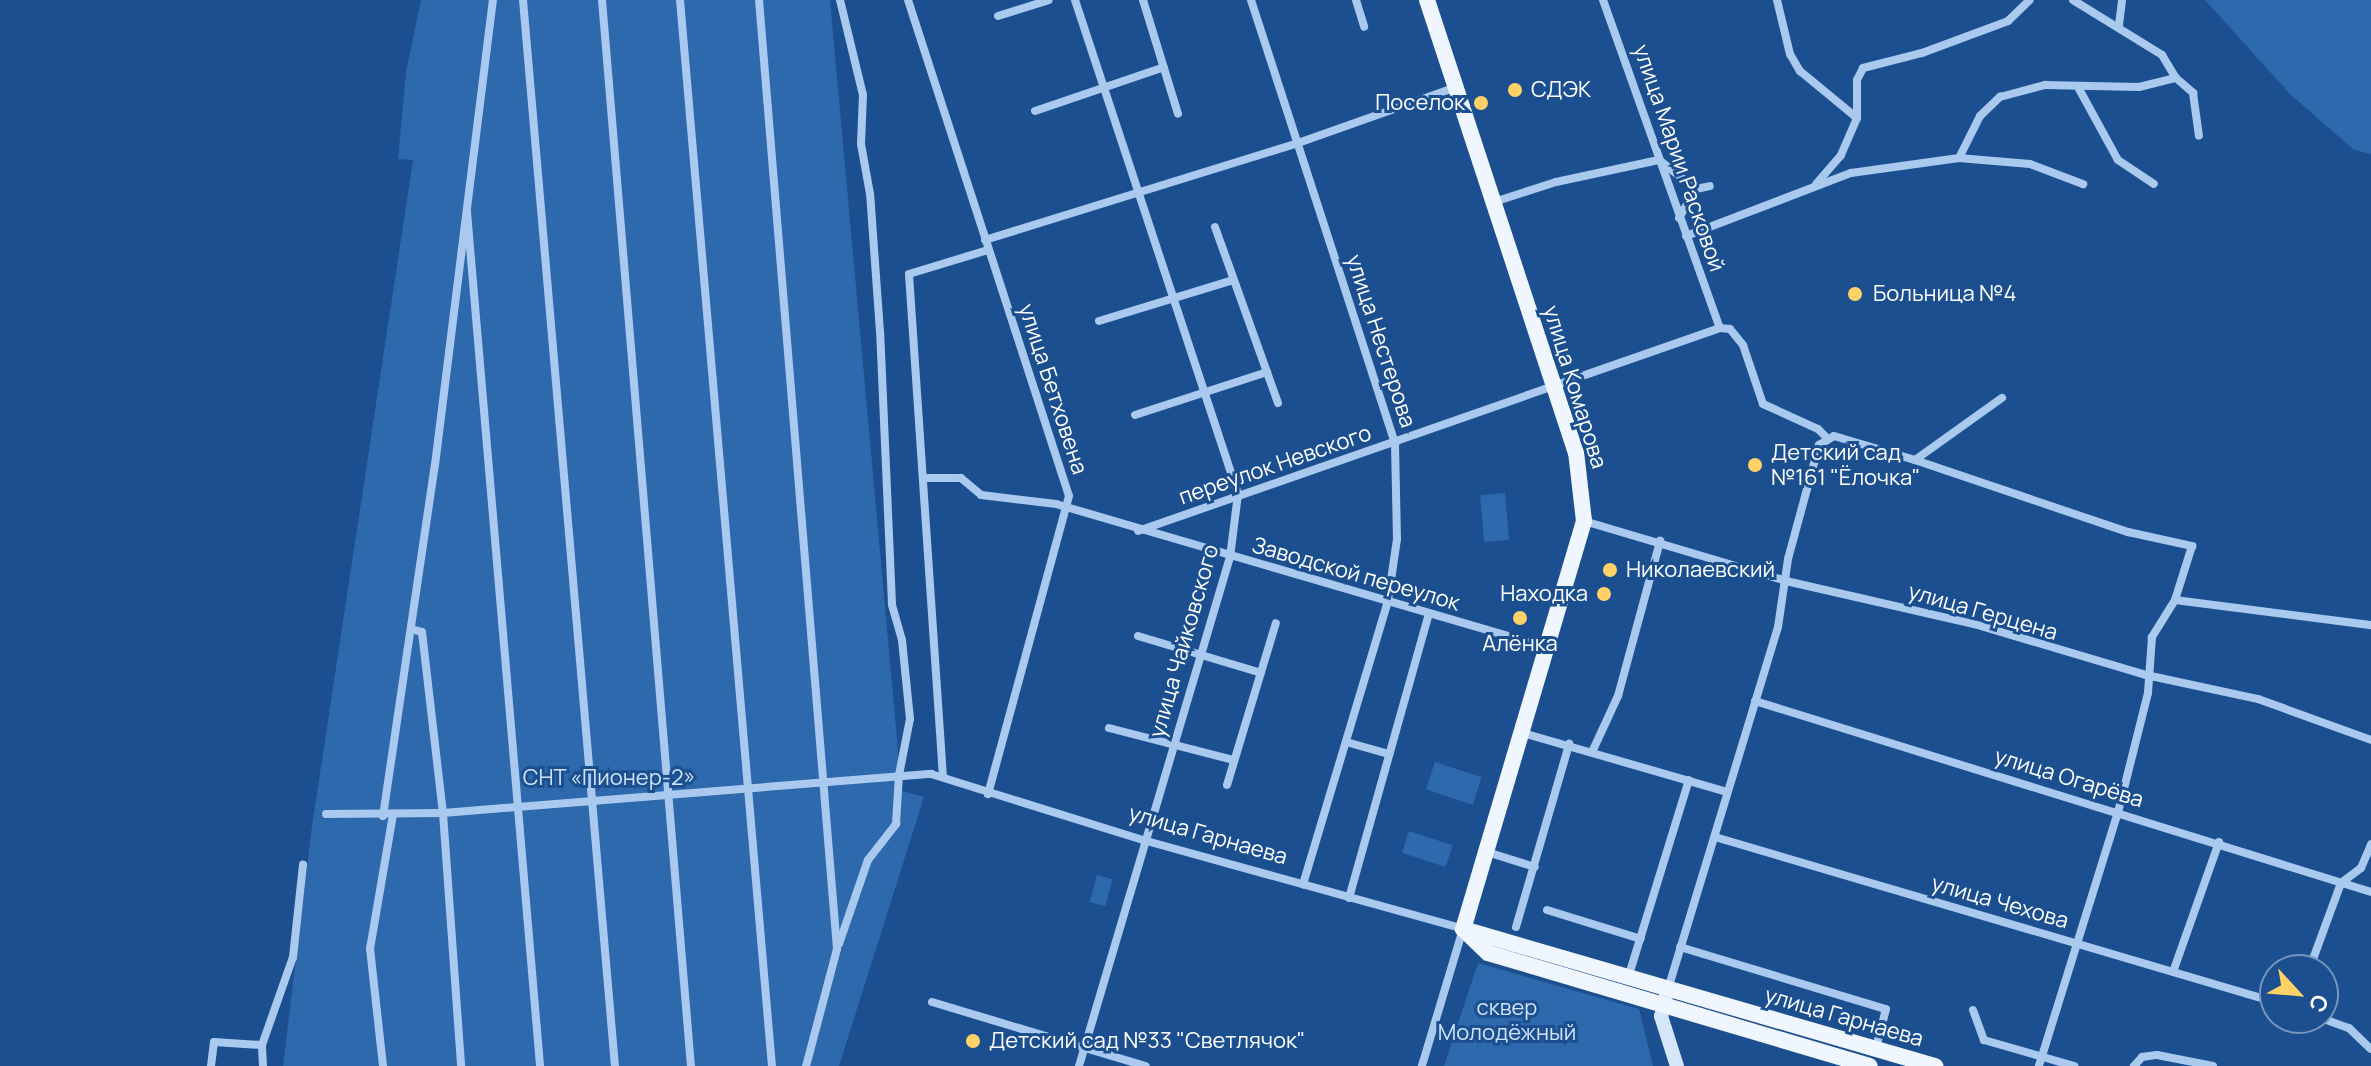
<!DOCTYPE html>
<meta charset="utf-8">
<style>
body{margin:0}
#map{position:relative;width:2371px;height:1066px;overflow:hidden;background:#1b4f8f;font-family:Manrope,sans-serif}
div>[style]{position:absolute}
.green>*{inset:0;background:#2e69ad;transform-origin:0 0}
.street>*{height:8px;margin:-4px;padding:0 4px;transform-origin:4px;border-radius:4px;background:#a9c9ee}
.secondary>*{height:14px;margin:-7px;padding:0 7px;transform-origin:7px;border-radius:7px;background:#d6e6fa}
.primary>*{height:16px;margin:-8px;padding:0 8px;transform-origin:8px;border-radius:8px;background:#f0f6ff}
.dots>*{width:22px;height:22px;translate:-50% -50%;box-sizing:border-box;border:4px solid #1b4f8f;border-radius:50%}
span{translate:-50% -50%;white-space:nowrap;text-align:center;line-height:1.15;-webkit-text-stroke:6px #1b4f8f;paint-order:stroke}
.poi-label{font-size:22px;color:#fff}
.left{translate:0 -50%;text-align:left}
.right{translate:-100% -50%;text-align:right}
.street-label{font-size:22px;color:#fff}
.park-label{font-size:22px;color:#cfe3fa}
.north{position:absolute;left:2259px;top:954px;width:80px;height:80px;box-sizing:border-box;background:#1b4f8f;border:2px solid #7695bc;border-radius:50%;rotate:116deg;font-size:22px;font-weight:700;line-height:32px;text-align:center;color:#fff}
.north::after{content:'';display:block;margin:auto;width:28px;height:36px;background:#ffd166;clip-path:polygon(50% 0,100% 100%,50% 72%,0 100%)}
</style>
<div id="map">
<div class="green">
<i style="clip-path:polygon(421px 0,830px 0,899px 761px,895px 789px,924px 797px,839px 1066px,283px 1066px,312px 826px,413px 160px,398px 159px,406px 72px)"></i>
<i style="clip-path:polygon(2205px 0,2371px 0,2371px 154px,2354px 150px,2290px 94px)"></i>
<i style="left:1505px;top:493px;width:47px;height:25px;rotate:85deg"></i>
<i style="left:1435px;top:762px;width:49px;height:29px;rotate:18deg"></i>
<i style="left:1409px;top:831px;width:46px;height:23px;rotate:18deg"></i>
<i style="left:1097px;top:875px;width:16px;height:28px;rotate:15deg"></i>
<i style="clip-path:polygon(1478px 963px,1639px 1009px,1653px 1066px,1444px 1066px)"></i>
</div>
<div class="street">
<i style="left:523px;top:0;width:1070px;rotate:85.07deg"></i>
<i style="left:602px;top:0;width:1070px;rotate:85.23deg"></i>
<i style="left:680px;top:0;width:1070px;rotate:85.07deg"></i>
<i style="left:759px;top:0;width:952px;rotate:85.3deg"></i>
<i style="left:837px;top:949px;width:121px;rotate:104.8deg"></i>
<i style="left:908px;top:0;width:521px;rotate:72.02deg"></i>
<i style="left:1069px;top:496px;width:309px;rotate:105.2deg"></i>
<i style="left:1075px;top:0;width:520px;rotate:71.74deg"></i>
<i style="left:1238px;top:494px;width:64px;rotate:97.2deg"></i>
<i style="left:1230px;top:557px;width:531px;rotate:106.52deg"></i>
<i style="left:1143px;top:0;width:119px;rotate:72.9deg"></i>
<i style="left:1251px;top:0;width:467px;rotate:72deg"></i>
<i style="left:1395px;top:444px;width:95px;rotate:88.8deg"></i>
<i style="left:1397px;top:539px;width:63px;rotate:98.3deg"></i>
<i style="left:1388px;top:601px;width:296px;rotate:106.7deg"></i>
<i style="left:1356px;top:0;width:28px;rotate:73deg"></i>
<i style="left:1603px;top:0;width:348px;rotate:70.4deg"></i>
<i style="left:1777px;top:0;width:56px;rotate:76.5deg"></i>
<i style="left:1790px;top:54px;width:20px;rotate:60deg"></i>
<i style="left:1800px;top:71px;width:74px;rotate:39.5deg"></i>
<i style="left:1857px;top:118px;width:38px;rotate:-90deg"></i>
<i style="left:1857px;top:80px;width:13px;rotate:-63deg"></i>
<i style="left:1863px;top:68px;width:61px;rotate:-14.3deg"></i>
<i style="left:1922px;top:53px;width:92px;rotate:-20.4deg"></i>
<i style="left:2008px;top:21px;width:30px;rotate:-44deg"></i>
<i style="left:2073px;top:0;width:105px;rotate:31.7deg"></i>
<i style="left:2162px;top:55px;width:27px;rotate:59deg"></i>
<i style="left:2176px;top:78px;width:23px;rotate:41deg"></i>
<i style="left:2193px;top:93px;width:43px;rotate:82.1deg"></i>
<i style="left:998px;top:16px;width:53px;rotate:-17.4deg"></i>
<i style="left:2119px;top:25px;width:25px;rotate:-83deg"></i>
<i style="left:2078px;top:87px;width:83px;rotate:61.3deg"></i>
<i style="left:2118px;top:160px;width:43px;rotate:33.7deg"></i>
<i style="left:1035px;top:111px;width:136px;rotate:-18.8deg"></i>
<i style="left:1959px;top:158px;width:71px;rotate:4.8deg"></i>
<i style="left:2030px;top:164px;width:57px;rotate:20.7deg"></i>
<i style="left:1816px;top:184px;width:38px;rotate:-49deg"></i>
<i style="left:1841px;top:155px;width:40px;rotate:-66.6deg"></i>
<i style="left:1494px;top:202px;width:65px;rotate:-17.9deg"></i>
<i style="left:1556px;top:182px;width:105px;rotate:-12.1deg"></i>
<i style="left:1659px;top:160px;width:47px;rotate:38.1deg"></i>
<i style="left:1696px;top:189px;width:14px;rotate:-12deg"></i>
<i style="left:467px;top:212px;width:857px;rotate:85.11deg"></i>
<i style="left:1679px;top:218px;width:34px;rotate:-60deg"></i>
<i style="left:1215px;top:227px;width:187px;rotate:70.3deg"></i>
<i style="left:1686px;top:236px;width:177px;rotate:-20.9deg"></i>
<i style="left:1851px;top:173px;width:109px;rotate:-7.9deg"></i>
<i style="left:1959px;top:158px;width:47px;rotate:-63.4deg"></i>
<i style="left:1980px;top:116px;width:28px;rotate:-44deg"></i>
<i style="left:2000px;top:97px;width:47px;rotate:-14.9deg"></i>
<i style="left:2045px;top:85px;width:94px;rotate:1.2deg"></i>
<i style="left:2139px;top:87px;width:38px;rotate:-14deg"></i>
<i style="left:985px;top:240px;width:328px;rotate:-17.2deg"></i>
<i style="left:1298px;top:143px;width:168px;rotate:-19.5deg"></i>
<i style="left:1099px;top:321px;width:140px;rotate:-17deg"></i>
<i style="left:1135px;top:415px;width:139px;rotate:-18deg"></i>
<i style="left:1915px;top:460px;width:225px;rotate:18.7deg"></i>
<i style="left:2128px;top:532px;width:66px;rotate:12.3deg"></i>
<i style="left:2192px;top:546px;width:57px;rotate:107.5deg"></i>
<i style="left:2175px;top:600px;width:44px;rotate:121.9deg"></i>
<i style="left:2152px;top:637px;width:56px;rotate:94.1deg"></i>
<i style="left:2148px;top:693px;width:123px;rotate:104.1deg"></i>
<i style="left:2118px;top:812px;width:266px;rotate:107.3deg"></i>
<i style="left:927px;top:478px;width:34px"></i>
<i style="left:961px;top:478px;width:26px;rotate:40deg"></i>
<i style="left:981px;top:495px;width:76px;rotate:6.8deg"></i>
<i style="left:1056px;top:504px;width:514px;rotate:16.28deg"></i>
<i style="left:1584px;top:521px;width:211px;rotate:16.5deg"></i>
<i style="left:1786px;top:581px;width:193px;rotate:12.9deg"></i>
<i style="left:1974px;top:624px;width:179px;rotate:16.5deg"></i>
<i style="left:2146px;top:675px;width:115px;rotate:12.1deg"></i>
<i style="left:2258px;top:699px;width:120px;rotate:19.9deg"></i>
<i style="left:1138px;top:531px;width:616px;rotate:-19.23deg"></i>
<i style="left:1720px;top:328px;width:10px;rotate:6deg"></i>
<i style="left:1730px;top:329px;width:21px;rotate:51deg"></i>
<i style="left:1743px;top:345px;width:62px;rotate:71.3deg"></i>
<i style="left:1763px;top:404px;width:60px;rotate:24.4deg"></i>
<i style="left:1818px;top:429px;width:11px;rotate:45deg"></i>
<i style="left:2175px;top:600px;width:198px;rotate:7.3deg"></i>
<i style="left:411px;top:629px;width:11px;rotate:15deg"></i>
<i style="left:422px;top:632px;width:182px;rotate:83.4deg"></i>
<i style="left:443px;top:813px;width:254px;rotate:85.9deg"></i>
<i style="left:1138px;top:636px;width:128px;rotate:16.7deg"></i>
<i style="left:1755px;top:701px;width:645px;rotate:17.23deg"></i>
<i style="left:1109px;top:728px;width:129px;rotate:14.4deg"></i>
<i style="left:1523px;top:733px;width:212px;rotate:16.1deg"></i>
<i style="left:1346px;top:742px;width:45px;rotate:15.6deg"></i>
<i style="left:1593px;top:750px;width:60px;rotate:-65.2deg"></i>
<i style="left:1618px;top:696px;width:161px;rotate:-74.8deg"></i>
<i style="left:943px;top:777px;width:504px;rotate:-93.87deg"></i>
<i style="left:909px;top:274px;width:83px;rotate:-16.9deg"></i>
<i style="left:1227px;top:785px;width:169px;rotate:-73.2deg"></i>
<i style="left:326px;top:814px;width:117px;rotate:-0.5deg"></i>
<i style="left:443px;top:813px;width:490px;rotate:-4.6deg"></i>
<i style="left:931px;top:774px;width:222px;rotate:17.3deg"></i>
<i style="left:1143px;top:840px;width:332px;rotate:15.5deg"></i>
<i style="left:1463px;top:929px;width:143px;rotate:106.7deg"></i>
<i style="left:383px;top:816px;width:355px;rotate:-81.6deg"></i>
<i style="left:435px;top:465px;width:469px;rotate:-82.9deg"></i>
<i style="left:1715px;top:837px;width:584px;rotate:16.42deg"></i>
<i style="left:1487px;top:852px;width:50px;rotate:17.4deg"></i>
<i style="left:1349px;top:898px;width:295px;rotate:-74.3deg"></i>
<i style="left:1547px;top:910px;width:98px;rotate:17.1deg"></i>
<i style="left:1516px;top:927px;width:191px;rotate:-73.8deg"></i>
<i style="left:839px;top:944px;width:89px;rotate:-71deg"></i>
<i style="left:868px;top:860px;width:46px;rotate:-52.1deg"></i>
<i style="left:896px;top:824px;width:49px;rotate:-86.5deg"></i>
<i style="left:899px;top:775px;width:57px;rotate:-78.9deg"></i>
<i style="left:910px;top:719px;width:79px;rotate:-95.8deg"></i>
<i style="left:902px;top:640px;width:37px;rotate:-106deg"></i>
<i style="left:892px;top:604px;width:272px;rotate:-92.5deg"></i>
<i style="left:880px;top:332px;width:138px;rotate:-94.1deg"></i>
<i style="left:870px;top:194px;width:51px;rotate:-100.2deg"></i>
<i style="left:861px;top:144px;width:49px;rotate:-87.7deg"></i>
<i style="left:863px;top:95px;width:98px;rotate:-103.6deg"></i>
<i style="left:1680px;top:947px;width:215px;rotate:16.8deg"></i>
<i style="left:1886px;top:1009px;width:40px;rotate:104.4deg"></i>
<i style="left:2309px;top:970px;width:93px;rotate:-69.8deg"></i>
<i style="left:2341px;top:883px;width:25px;rotate:-37deg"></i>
<i style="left:2361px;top:868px;width:26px;rotate:-67deg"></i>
<i style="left:2173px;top:972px;width:138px;rotate:-70.5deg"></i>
<i style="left:1628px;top:978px;width:207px;rotate:-72.9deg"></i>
<i style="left:1668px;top:989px;width:378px;rotate:-73.1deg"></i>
<i style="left:1778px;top:627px;width:69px;rotate:-81.6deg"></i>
<i style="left:1788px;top:559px;width:118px;rotate:-74.8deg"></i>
<i style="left:1819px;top:445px;width:17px;rotate:-31deg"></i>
<i style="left:1834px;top:436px;width:84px;rotate:16.5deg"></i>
<i style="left:1915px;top:460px;width:107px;rotate:-35.5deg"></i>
<i style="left:932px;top:1002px;width:223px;rotate:16.7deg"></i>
<i style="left:1973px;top:1010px;width:32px;rotate:70deg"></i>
<i style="left:1984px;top:1040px;width:94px;rotate:16.1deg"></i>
<i style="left:2321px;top:1018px;width:30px;rotate:20deg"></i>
<i style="left:2349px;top:1028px;width:30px;rotate:44deg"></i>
<i style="left:211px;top:1066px;width:24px;rotate:-83deg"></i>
<i style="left:214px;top:1042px;width:48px;rotate:3.6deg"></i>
<i style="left:263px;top:1066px;width:21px;rotate:-93deg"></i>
<i style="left:262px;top:1045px;width:93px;rotate:-70.6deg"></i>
<i style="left:293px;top:957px;width:93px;rotate:-83.8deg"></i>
<i style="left:383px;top:1066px;width:118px;rotate:-96.3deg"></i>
<i style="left:370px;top:949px;width:137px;rotate:-80.3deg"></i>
<i style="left:2134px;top:1066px;width:12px;rotate:-48deg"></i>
<i style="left:2142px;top:1057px;width:15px;rotate:-8deg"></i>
<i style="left:2157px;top:1055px;width:57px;rotate:11.1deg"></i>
</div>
<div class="secondary">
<i style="left:1667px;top:991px;width:26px;rotate:103deg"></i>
<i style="left:1661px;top:1016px;width:52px;rotate:72.3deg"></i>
</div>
<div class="primary">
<i style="left:1427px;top:0;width:476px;rotate:71.8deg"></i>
<i style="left:1576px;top:452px;width:69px;rotate:83.4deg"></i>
<i style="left:1584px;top:521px;width:426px;rotate:106.5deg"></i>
<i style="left:1463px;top:929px;width:492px;rotate:16.2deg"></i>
<i style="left:1464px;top:930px;width:33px;rotate:44deg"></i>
<i style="left:1488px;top:953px;width:398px;rotate:16.5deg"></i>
</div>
<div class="dots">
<i style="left:1515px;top:90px;background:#ffd166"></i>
<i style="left:1481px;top:103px;background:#ffd166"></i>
<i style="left:1855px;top:294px;background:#ffd166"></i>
<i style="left:1755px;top:465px;background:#ffd166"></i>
<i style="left:1610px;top:570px;background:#ffd166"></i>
<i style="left:1604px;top:594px;background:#ffd166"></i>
<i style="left:1520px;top:618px;background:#ffd166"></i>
<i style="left:973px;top:1041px;background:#ffd166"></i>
</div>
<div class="poi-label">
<span class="left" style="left:1531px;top:90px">СДЭК</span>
<span class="right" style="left:1465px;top:103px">Поселок</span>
<span class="left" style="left:1873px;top:294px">Больница №4</span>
<span class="left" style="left:1771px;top:465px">Детский сад<br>№161 "Ёлочка"</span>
<span class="left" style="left:1626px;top:570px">Николаевский</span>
<span class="right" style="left:1588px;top:594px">Находка</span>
<span style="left:1520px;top:644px">Алёнка</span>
<span class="left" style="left:989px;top:1041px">Детский сад №33 "Светлячок"</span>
</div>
<div class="street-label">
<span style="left:1679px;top:158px;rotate:71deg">улица Марии Расковой</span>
<span style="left:1381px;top:341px;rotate:72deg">улица Нестерова</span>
<span style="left:1575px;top:387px;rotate:73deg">улица Комарова</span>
<span style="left:1053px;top:389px;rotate:72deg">улица Бетховена</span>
<span style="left:1275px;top:465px;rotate:-19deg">переулок Невского</span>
<span style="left:1356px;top:574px;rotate:16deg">Заводской переулок</span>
<span style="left:1983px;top:612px;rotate:16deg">улица Герцена</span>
<span style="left:1184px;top:641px;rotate:-74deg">улица Чайковского</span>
<span style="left:2069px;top:778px;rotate:17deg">улица Огарёва</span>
<span style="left:1208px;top:835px;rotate:16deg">улица Гарнаева</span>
<span style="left:2000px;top:902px;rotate:16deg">улица Чехова</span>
<span style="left:1844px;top:1017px;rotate:16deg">улица Гарнаева</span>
</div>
<div class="park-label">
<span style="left:609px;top:778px">СНТ «Пионер-2»</span>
<span style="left:1507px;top:1020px">сквер<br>Молодёжный</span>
</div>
<div class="north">С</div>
</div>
